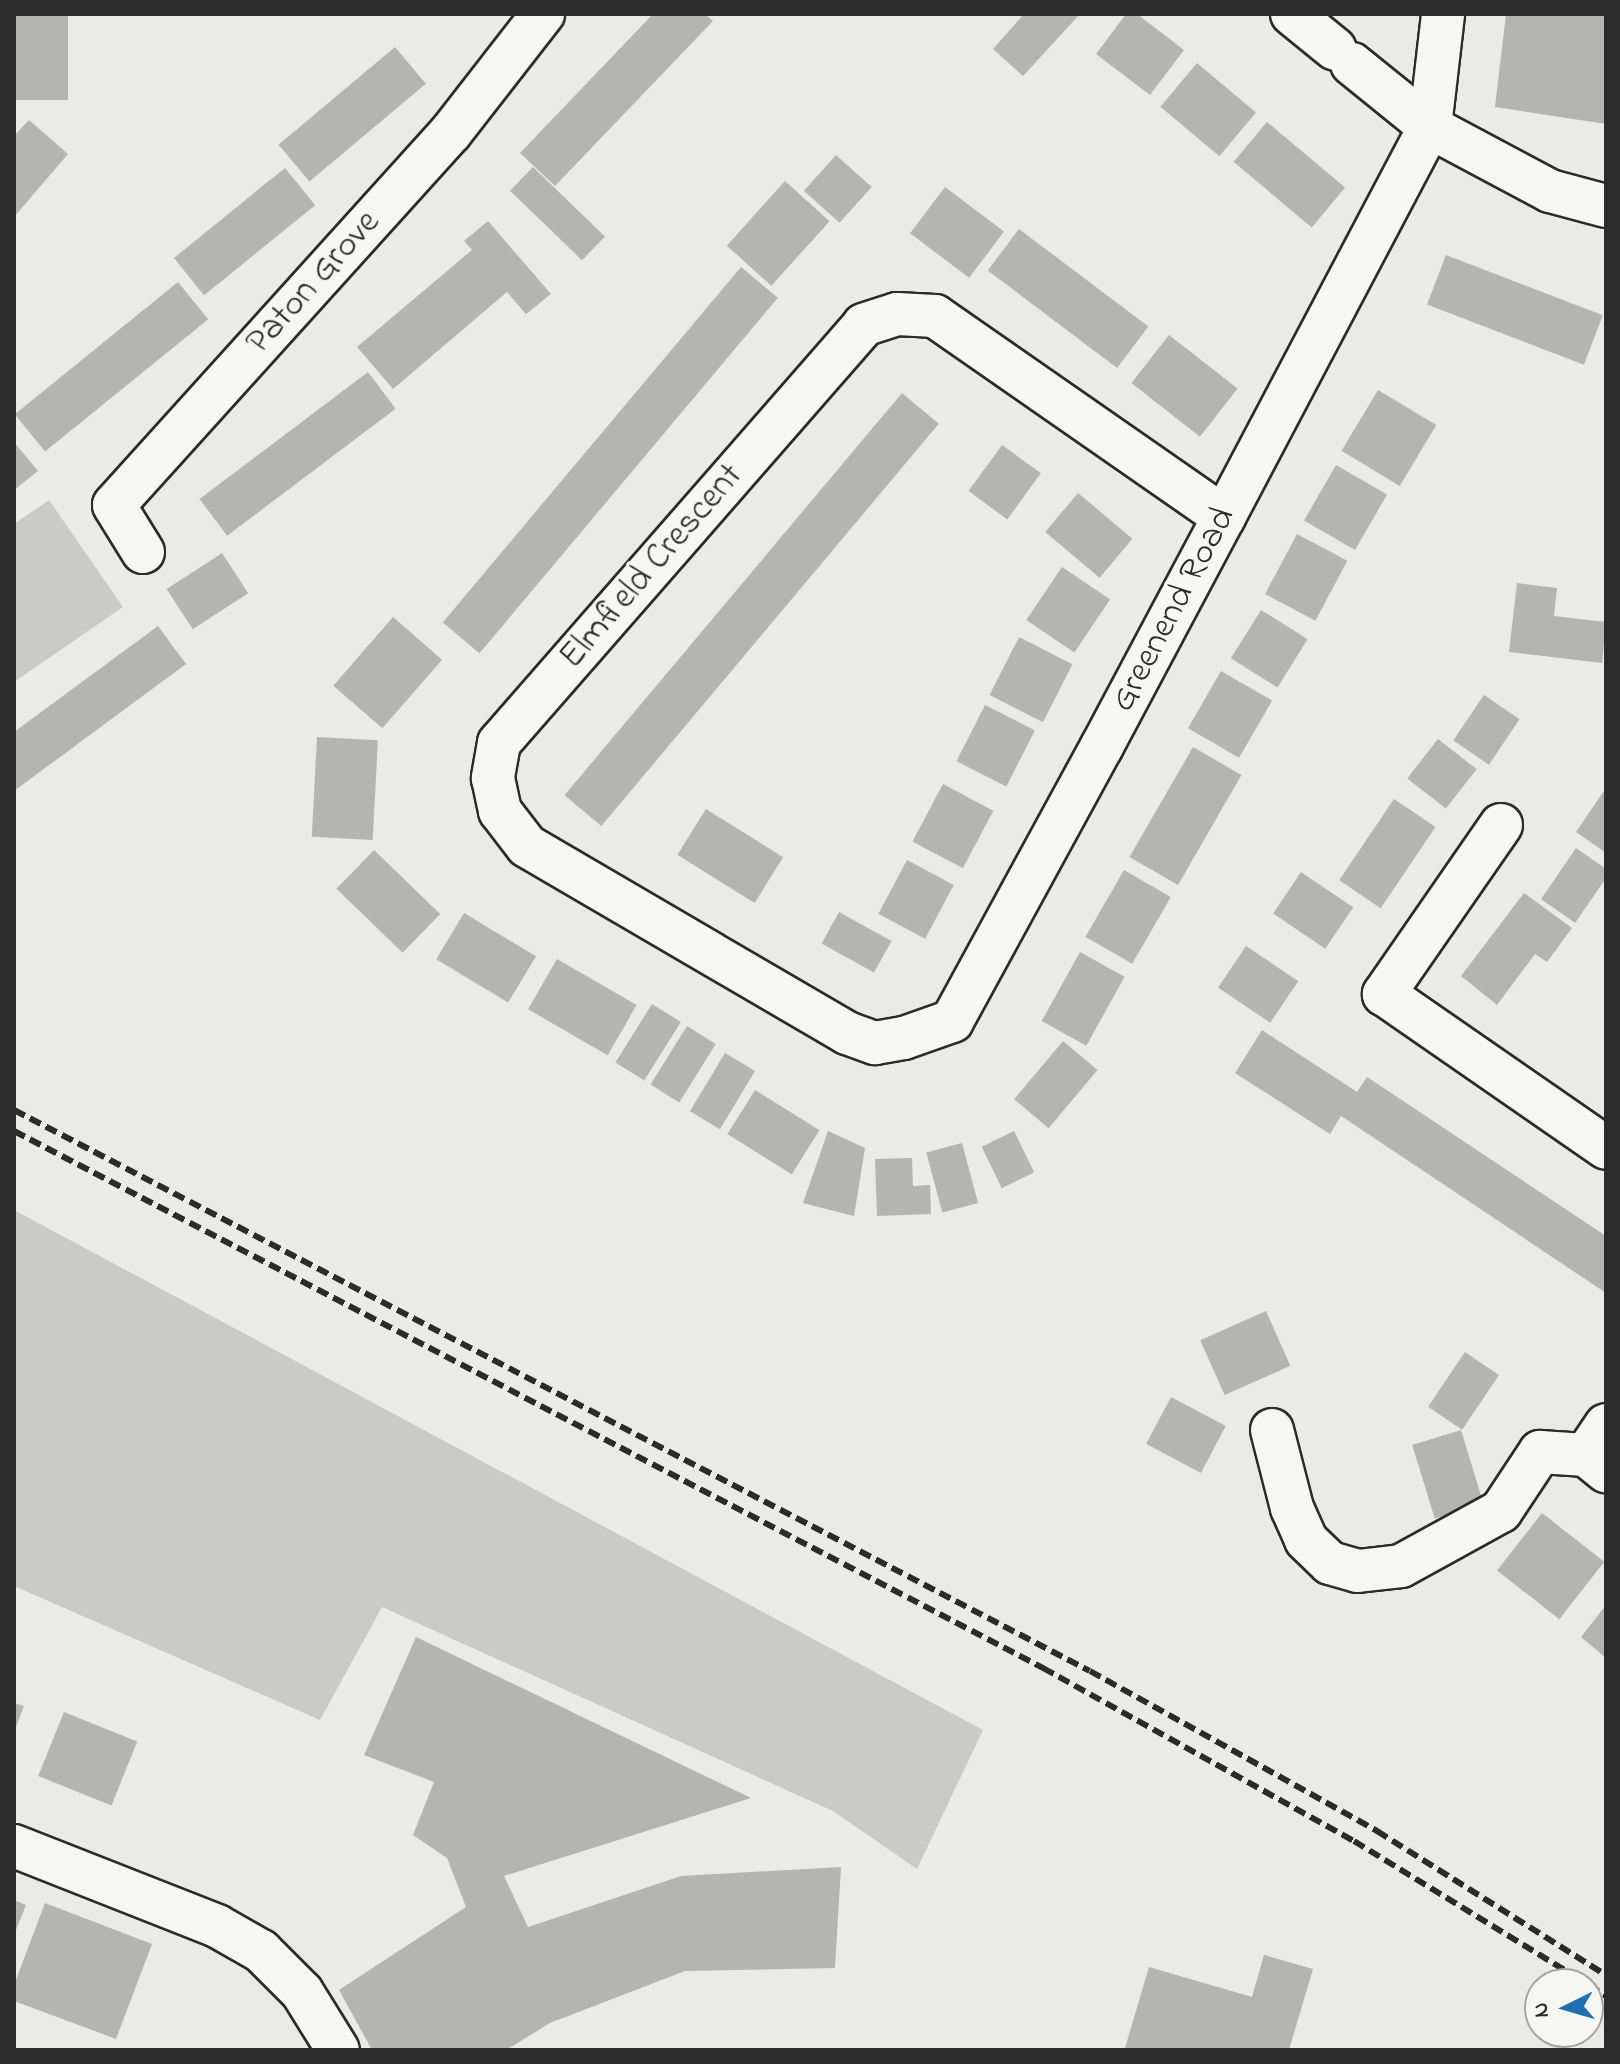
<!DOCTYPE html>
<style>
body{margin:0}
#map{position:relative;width:1620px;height:2064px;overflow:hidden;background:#eaeae6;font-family:"Indie Flower",sans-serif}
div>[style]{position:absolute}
.green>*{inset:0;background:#cacac7}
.building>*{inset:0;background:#b4b4b1;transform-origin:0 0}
.roads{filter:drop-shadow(2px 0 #2b2b2b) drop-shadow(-2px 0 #2b2b2b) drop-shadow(0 2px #2b2b2b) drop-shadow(0 -2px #2b2b2b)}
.minor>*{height:42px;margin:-21px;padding:0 21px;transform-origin:21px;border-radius:21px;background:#f6f6f2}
.rail>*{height:6px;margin-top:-3px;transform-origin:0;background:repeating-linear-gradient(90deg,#2b2b2b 0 12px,transparent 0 18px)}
span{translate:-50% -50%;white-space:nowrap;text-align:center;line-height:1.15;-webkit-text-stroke:6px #f6f6f2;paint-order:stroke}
.street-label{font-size:36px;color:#2b2b2b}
.frame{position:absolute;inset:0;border:16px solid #2b2b2b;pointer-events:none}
.north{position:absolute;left:1524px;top:1968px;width:80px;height:80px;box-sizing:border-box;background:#f6f6f2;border:2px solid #a5a5a2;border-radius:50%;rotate:265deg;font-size:22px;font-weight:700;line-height:32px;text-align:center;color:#2b2b2b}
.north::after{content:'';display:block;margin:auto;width:28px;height:36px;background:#1f6fb2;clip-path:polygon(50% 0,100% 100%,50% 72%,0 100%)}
</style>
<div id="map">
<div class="green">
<i style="clip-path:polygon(49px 500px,123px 607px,14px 682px,14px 524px)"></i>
<i style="clip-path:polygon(14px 1210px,983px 1730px,917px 1869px,833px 1811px,382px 1607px,320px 1720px,14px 1586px)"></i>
</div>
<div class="building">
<i style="left:15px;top:14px;width:53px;height:86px"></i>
<i style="clip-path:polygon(653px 14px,705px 14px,713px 21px,555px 186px,520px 153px)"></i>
<i style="clip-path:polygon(1024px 14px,1080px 14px,1023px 76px,993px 49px)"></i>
<i style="clip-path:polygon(1126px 14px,1137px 14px,1184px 50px,1150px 95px,1096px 54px)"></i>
<i style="clip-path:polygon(1506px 14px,1606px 14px,1606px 124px,1495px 107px)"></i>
<i style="left:395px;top:47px;width:48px;height:152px;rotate:50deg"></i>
<i style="left:1197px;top:63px;width:77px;height:57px;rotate:40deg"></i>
<i style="clip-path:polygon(29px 120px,68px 154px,14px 217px,14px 136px)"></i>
<i style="left:1267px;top:122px;width:102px;height:52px;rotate:40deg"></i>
<i style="left:836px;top:155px;width:48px;height:48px;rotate:42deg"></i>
<i style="left:533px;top:167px;width:100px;height:33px;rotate:44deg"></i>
<i style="left:285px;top:168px;width:48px;height:143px;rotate:51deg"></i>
<i style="left:785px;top:181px;width:60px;height:87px;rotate:42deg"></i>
<i style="left:945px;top:187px;width:74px;height:58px;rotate:37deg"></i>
<i style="clip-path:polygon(488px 221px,551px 294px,526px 314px,507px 292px,393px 389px,357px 347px,472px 250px,464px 241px)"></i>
<i style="left:1019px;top:229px;width:162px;height:52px;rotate:37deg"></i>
<i style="left:1446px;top:255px;width:168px;height:53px;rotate:21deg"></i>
<i style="left:741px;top:267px;width:48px;height:464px;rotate:40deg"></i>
<i style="left:178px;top:282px;width:48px;height:210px;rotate:51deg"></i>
<i style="left:1169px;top:335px;width:87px;height:61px;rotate:38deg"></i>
<i style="left:368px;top:372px;width:46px;height:211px;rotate:53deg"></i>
<i style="left:1378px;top:390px;width:68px;height:71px;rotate:31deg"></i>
<i style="left:902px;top:393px;width:48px;height:525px;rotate:40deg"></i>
<i style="clip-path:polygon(14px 442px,38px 471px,14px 490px)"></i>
<i style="left:1002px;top:445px;width:48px;height:57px;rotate:36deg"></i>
<i style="left:1336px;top:465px;width:59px;height:64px;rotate:30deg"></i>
<i style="left:1078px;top:493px;width:71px;height:51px;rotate:40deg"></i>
<i style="left:1297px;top:534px;width:57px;height:68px;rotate:28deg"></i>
<i style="left:222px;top:553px;width:48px;height:66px;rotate:57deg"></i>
<i style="left:1062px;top:567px;width:58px;height:64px;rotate:34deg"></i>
<i style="clip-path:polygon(1517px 583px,1557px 588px,1554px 616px,1606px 622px,1602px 663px,1509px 652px)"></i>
<i style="left:1261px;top:610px;width:55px;height:57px;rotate:32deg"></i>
<i style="left:393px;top:617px;width:65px;height:91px;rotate:41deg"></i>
<i style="clip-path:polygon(158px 626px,186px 664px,14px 791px,14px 732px)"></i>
<i style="left:1019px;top:637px;width:60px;height:65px;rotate:27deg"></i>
<i style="left:1221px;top:671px;width:59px;height:66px;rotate:30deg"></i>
<i style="left:1484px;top:695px;width:43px;height:55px;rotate:34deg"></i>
<i style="left:985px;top:705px;width:56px;height:63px;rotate:27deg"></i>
<i style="left:317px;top:737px;width:61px;height:100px;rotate:3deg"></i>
<i style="left:1438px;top:739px;width:49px;height:50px;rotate:38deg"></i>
<i style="left:1193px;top:747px;width:56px;height:127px;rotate:30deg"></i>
<i style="left:943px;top:784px;width:57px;height:65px;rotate:28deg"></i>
<i style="clip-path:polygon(1606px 788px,1606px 853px,1576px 832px)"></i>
<i style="left:1394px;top:799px;width:50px;height:98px;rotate:34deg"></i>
<i style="left:706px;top:809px;width:91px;height:54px;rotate:32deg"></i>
<i style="clip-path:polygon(1576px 848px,1606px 869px,1606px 878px,1575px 923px,1541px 899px)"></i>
<i style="left:374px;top:850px;width:92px;height:54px;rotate:44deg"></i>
<i style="left:907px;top:860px;width:53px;height:61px;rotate:28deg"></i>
<i style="left:1124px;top:870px;width:54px;height:77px;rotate:30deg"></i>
<i style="left:1301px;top:872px;width:63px;height:50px;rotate:34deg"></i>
<i style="clip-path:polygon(1524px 893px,1572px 928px,1547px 962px,1535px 954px,1497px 1005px,1461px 976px)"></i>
<i style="left:839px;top:912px;width:60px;height:36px;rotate:29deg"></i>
<i style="left:464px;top:913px;width:84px;height:54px;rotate:31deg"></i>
<i style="left:1246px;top:946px;width:63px;height:50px;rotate:34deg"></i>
<i style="left:1080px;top:952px;width:51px;height:79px;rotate:29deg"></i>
<i style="left:557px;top:959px;width:92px;height:58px;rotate:30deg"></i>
<i style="left:652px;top:1004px;width:34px;height:69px;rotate:32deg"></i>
<i style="left:687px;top:1026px;width:34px;height:69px;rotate:32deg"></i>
<i style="clip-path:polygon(1262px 1030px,1357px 1092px,1367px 1077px,1606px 1236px,1606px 1293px,1341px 1116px,1330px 1134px,1235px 1073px)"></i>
<i style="left:1063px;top:1041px;width:45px;height:76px;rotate:40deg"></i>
<i style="left:725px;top:1053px;width:35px;height:68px;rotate:31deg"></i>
<i style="left:755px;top:1090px;width:76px;height:52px;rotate:32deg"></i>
<i style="clip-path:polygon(828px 1131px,865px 1148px,854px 1216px,803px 1203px)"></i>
<i style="left:1014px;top:1131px;width:46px;height:36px;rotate:64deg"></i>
<i style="left:962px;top:1143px;width:62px;height:37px;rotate:75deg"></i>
<i style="clip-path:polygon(912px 1158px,913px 1186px,930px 1185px,931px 1214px,877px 1216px,875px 1159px)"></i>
<i style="left:1266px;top:1311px;width:60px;height:72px;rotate:66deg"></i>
<i style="left:1465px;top:1352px;width:41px;height:66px;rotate:34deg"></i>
<i style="left:1171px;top:1397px;width:62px;height:53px;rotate:28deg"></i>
<i style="left:1461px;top:1430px;width:77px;height:51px;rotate:73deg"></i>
<i style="left:1542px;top:1513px;width:79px;height:73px;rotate:38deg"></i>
<i style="clip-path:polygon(1606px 1605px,1606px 1658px,1581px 1637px)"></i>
<i style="clip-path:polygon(416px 1637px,751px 1798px,504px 1876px,528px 1927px,681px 1876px,841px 1867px,835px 1968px,685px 1971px,550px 2023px,506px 2050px,372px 2050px,339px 1990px,466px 1907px,447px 1858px,413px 1835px,434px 1782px,364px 1755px)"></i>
<i style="clip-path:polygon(14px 1703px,24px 1706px,14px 1732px)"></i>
<i style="left:64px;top:1712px;width:79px;height:69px;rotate:22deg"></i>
<i style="clip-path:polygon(14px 1900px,26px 1905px,14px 1935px)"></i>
<i style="clip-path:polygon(45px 1903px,152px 1944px,116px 2039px,14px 2001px,14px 1985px)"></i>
<i style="clip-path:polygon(1264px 1955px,1313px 1969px,1289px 2050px,1125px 2048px,1149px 1967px,1252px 1997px)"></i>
</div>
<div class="roads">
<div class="minor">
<i style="left:1292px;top:14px;width:55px;rotate:39.1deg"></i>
<i style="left:1352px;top:64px;width:100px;rotate:38.9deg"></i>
<i style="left:1430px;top:127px;width:136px;rotate:28.1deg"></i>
<i style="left:1550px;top:191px;width:58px;rotate:15deg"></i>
<i style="left:1224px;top:517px;width:352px;rotate:-145.2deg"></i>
<i style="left:935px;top:316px;width:38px;rotate:-177deg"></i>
<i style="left:897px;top:314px;width:35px;rotate:162deg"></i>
<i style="left:864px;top:325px;width:555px;rotate:131.13deg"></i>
<i style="left:499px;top:743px;width:36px;rotate:100deg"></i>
<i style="left:493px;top:778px;width:34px;rotate:78deg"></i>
<i style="left:500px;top:811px;width:44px;rotate:52.4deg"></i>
<i style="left:527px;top:846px;width:371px;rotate:30.3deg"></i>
<i style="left:847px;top:1033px;width:30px;rotate:20deg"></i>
<i style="left:875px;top:1043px;width:29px;rotate:-10deg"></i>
<i style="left:904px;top:1038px;width:51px;rotate:-19.5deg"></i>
<i style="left:952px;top:1021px;width:313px;rotate:-61.4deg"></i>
<i style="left:1102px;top:746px;width:259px;rotate:-62deg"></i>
<i style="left:1224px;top:517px;width:441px;rotate:-62.2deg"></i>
<i style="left:1430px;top:127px;width:114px;rotate:-83.4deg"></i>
<i style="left:143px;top:552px;width:55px;rotate:-121.7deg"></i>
<i style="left:114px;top:505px;width:503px;rotate:-47.9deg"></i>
<i style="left:451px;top:132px;width:150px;rotate:-52.1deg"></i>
<i style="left:1501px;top:825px;width:206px;rotate:124.7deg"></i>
<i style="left:1384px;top:994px;width:270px;rotate:34.7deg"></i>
<i style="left:1606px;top:1425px;width:36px;rotate:124deg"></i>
<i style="left:1586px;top:1455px;width:26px;rotate:39deg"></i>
<i style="left:1272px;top:1430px;width:81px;rotate:75.6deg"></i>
<i style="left:1292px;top:1508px;width:35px;rotate:66deg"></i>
<i style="left:1306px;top:1540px;width:33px;rotate:44deg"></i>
<i style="left:1330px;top:1563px;width:29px;rotate:16deg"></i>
<i style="left:1358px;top:1571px;width:43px;rotate:-6.6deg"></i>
<i style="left:1401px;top:1566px;width:114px;rotate:-28.8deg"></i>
<i style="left:1501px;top:1511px;width:71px;rotate:-56.5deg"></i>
<i style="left:1540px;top:1452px;width:46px;rotate:3.7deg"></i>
<i style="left:14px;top:1846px;width:218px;rotate:21.5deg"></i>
<i style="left:217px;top:1926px;width:51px;rotate:29.6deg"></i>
<i style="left:261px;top:1951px;width:58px;rotate:45deg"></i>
<i style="left:302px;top:1992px;width:68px;rotate:58.2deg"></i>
</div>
</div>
<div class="rail">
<i style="left:14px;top:1110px;width:1213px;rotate:27.54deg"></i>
<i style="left:1090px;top:1671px;width:329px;rotate:29.1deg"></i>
<i style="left:1377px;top:1831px;width:271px;rotate:32.2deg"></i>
<i style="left:14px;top:1131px;width:1161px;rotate:27.56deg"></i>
<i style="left:1043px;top:1668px;width:356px;rotate:29.1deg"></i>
<i style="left:1354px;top:1841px;width:273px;rotate:31.5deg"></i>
<i style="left:1588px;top:1985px;width:21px;rotate:31deg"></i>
</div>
<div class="street-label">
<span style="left:314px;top:283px;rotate:-48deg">Paton Grove</span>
<span style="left:652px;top:567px;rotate:-49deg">Elmfield Crescent</span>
<span style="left:1174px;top:610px;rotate:-62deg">Greenend Road</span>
</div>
<div class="frame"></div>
<div class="north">N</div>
</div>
